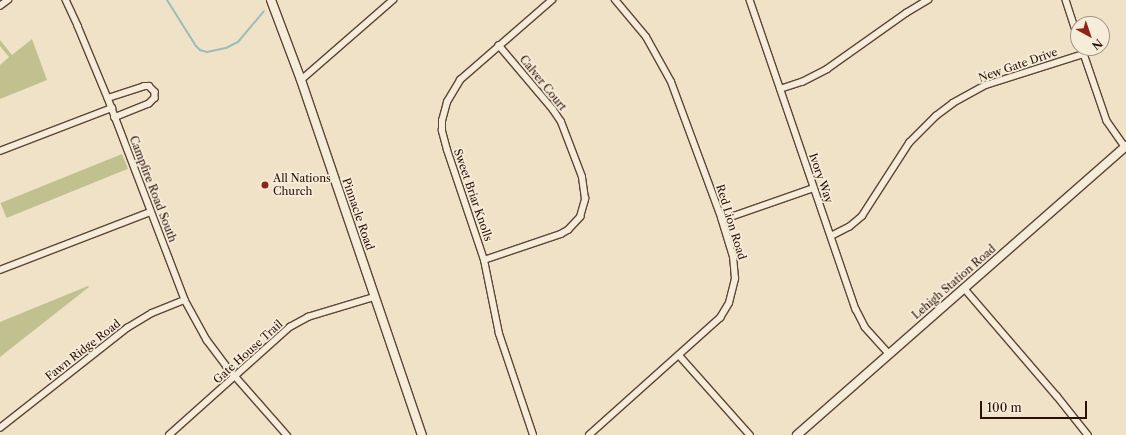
<!DOCTYPE html>
<style>
body{margin:0}
#map{position:relative;width:1126px;height:435px;overflow:hidden;background:#efe2c6;font-family:"Libre Caslon Text",serif}
div>[style]{position:absolute}
.green>*{inset:0;background:#c1c190;transform-origin:0 0}
.stream>*{height:2px;margin:-1px;padding:0 1px;transform-origin:1px;border-radius:1px;background:#9bbdbb}
.roads{filter:drop-shadow(1px 0 #5d4537) drop-shadow(-1px 0 #5d4537) drop-shadow(0 1px #5d4537) drop-shadow(0 -1px #5d4537)}
.street>*{height:5.5px;margin:-2.75px;padding:0 2.75px;transform-origin:2.75px;border-radius:2.75px;background:#f5ecda}
.secondary>*{height:8px;margin:-4px;padding:0 4px;transform-origin:4px;border-radius:4px;background:#f5ecda}
.dots>*{width:11px;height:11px;translate:-50% -50%;box-sizing:border-box;border:2px solid #f5ecda;border-radius:50%}
span{translate:-50% -50%;white-space:nowrap;text-align:center;line-height:1.15;-webkit-text-stroke:3.5px #f5ecda;paint-order:stroke}
.street-label{font-size:11px;color:#2c1107}
.poi-label{font-size:11px;color:#2c1107}
.left{translate:0 -50%;text-align:left}
.north{position:absolute;left:1070px;top:16px;width:40px;height:40px;box-sizing:border-box;background:#f5ecda;border:1px solid #a59486;border-radius:50%;rotate:140deg;font-size:11px;font-weight:700;line-height:16px;text-align:center;color:#2c1107}
.north::after{content:'';display:block;margin:auto;width:14px;height:18px;background:#8f2418;clip-path:polygon(50% 0,100% 100%,50% 72%,0 100%)}
.scale{position:absolute;left:980px;top:401px;width:107px;height:18px;box-sizing:border-box;border:2px solid #2c1107;border-top:0;padding-left:5px;font-size:12px;line-height:14px;white-space:nowrap;color:#2c1107;-webkit-text-stroke:3px #f5ecda;paint-order:stroke}
</style>
<div id="map">
<div class="green">
<i style="clip-path:polygon(32px 39px,47px 80px,0 99px,0 65px,9px 57px,0 46px,0 40px,12px 55px)"></i>
<i style="left:122px;top:154px;width:16px;height:131px;rotate:68deg"></i>
<i style="clip-path:polygon(88px 286px,89px 287px,0 357px,0 322px)"></i>
</div>
<div class="stream">
<i style="left:167px;top:0;width:54px;rotate:57.8deg"></i>
<i style="left:196px;top:46px;width:6px;rotate:45deg"></i>
<i style="left:200px;top:50px;width:7px;rotate:16deg"></i>
<i style="left:207px;top:52px;width:19px;rotate:-12deg"></i>
<i style="left:226px;top:48px;width:13px;rotate:-27deg"></i>
<i style="left:238px;top:42px;width:40px;rotate:-50deg"></i>
</div>
<div class="roads">
<div class="street">
<i style="left:66px;top:0;width:29px;rotate:65deg"></i>
<i style="left:78px;top:26px;width:78px;rotate:67.4deg"></i>
<i style="left:108px;top:98px;width:216px;rotate:69.1deg"></i>
<i style="left:185px;top:300px;width:46px;rotate:61.2deg"></i>
<i style="left:207px;top:340px;width:34px;rotate:53deg"></i>
<i style="left:227px;top:367px;width:91px;rotate:48.6deg"></i>
<i style="left:750px;top:0;width:327px;rotate:71.1deg"></i>
<i style="left:856px;top:309px;width:20px;rotate:63deg"></i>
<i style="left:865px;top:327px;width:36px;rotate:48deg"></i>
<i style="left:1066px;top:0;width:38px;rotate:72deg"></i>
<i style="left:0;top:6px;width:10px;rotate:-37deg"></i>
<i style="left:1082px;top:48px;width:77px;rotate:71.1deg"></i>
<i style="left:1107px;top:121px;width:32px;rotate:55deg"></i>
<i style="left:301px;top:80px;width:122px;rotate:-41deg"></i>
<i style="left:780px;top:89px;width:23px;rotate:-18deg"></i>
<i style="left:802px;top:82px;width:28px;rotate:-27deg"></i>
<i style="left:827px;top:69px;width:97px;rotate:-35.3deg"></i>
<i style="left:906px;top:13px;width:26px;rotate:-31deg"></i>
<i style="left:108px;top:98px;width:38px;rotate:-18deg"></i>
<i style="left:144px;top:86px;width:5px"></i>
<i style="left:149px;top:86px;width:8px;rotate:45deg"></i>
<i style="left:155px;top:92px;width:6px;rotate:90deg"></i>
<i style="left:155px;top:98px;width:8px;rotate:135deg"></i>
<i style="left:149px;top:104px;width:37px;rotate:158deg"></i>
<i style="left:0;top:151px;width:120px;rotate:-21deg"></i>
<i style="left:722px;top:220px;width:97px;rotate:-19.2deg"></i>
<i style="left:831px;top:236px;width:20px;rotate:-27deg"></i>
<i style="left:849px;top:227px;width:17px;rotate:-40deg"></i>
<i style="left:862px;top:216px;width:87px;rotate:-57.2deg"></i>
<i style="left:909px;top:143px;width:38px;rotate:-45deg"></i>
<i style="left:936px;top:116px;width:21px;rotate:-37deg"></i>
<i style="left:953px;top:103px;width:38px;rotate:-29deg"></i>
<i style="left:986px;top:85px;width:103px;rotate:-17.6deg"></i>
<i style="left:484px;top:260px;width:81px;rotate:-18.7deg"></i>
<i style="left:561px;top:234px;width:8px;rotate:-30deg"></i>
<i style="left:568px;top:230px;width:18px;rotate:-47deg"></i>
<i style="left:580px;top:217px;width:19px;rotate:-74deg"></i>
<i style="left:585px;top:199px;width:22px;rotate:-98deg"></i>
<i style="left:582px;top:177px;width:59px;rotate:-110.9deg"></i>
<i style="left:561px;top:122px;width:14px;rotate:-124deg"></i>
<i style="left:553px;top:110px;width:84px;rotate:-130.2deg"></i>
<i style="left:0;top:270px;width:161px;rotate:-21.1deg"></i>
<i style="left:964px;top:288px;width:143px;rotate:49.3deg"></i>
<i style="left:1057px;top:396px;width:50px;rotate:51.5deg"></i>
<i style="left:679px;top:355px;width:107px;rotate:48.4deg"></i>
<i style="left:0;top:428px;width:162px;rotate:-38.2deg"></i>
<i style="left:127px;top:328px;width:29px;rotate:-31deg"></i>
<i style="left:152px;top:313px;width:35px;rotate:-22deg"></i>
<i style="left:169px;top:435px;width:162px;rotate:-41.8deg"></i>
<i style="left:290px;top:327px;width:21px;rotate:-29deg"></i>
<i style="left:308px;top:317px;width:69px;rotate:-16.9deg"></i>
<i style="left:533px;top:435px;width:107px;rotate:-108.6deg"></i>
<i style="left:499px;top:334px;width:76px;rotate:-101.5deg"></i>
<i style="left:484px;top:260px;width:116px;rotate:-108.6deg"></i>
<i style="left:447px;top:150px;width:20px;rotate:-105deg"></i>
<i style="left:442px;top:131px;width:10px;rotate:-90deg"></i>
<i style="left:442px;top:121px;width:20px;rotate:-75deg"></i>
<i style="left:447px;top:102px;width:26px;rotate:-59deg"></i>
<i style="left:460px;top:80px;width:122px;rotate:-41deg"></i>
<i style="left:589px;top:435px;width:176px;rotate:-41.8deg"></i>
<i style="left:720px;top:318px;width:17px;rotate:-59deg"></i>
<i style="left:729px;top:303px;width:25px;rotate:-76deg"></i>
<i style="left:735px;top:279px;width:22px;rotate:-95deg"></i>
<i style="left:733px;top:257px;width:39px;rotate:-107deg"></i>
<i style="left:722px;top:220px;width:147px;rotate:-110.3deg"></i>
<i style="left:671px;top:82px;width:51px;rotate:-119.1deg"></i>
<i style="left:646px;top:37px;width:48px;rotate:-130deg"></i>
</div>
<div class="secondary">
<i style="left:271px;top:0;width:85px;rotate:69.4deg"></i>
<i style="left:301px;top:80px;width:375px;rotate:71.2deg"></i>
<i style="left:797px;top:435px;width:438px;rotate:-41.3deg"></i>
</div>
</div>
<div class="dots">
<i style="left:265px;top:185px;background:#8f2418"></i>
</div>
<div class="street-label">
<span style="left:1018px;top:65px;rotate:-19deg">New Gate Drive</span>
<span style="left:543px;top:83px;rotate:51deg">Calver Court</span>
<span style="left:821px;top:178px;rotate:71deg">Ivory Way</span>
<span style="left:153px;top:189px;rotate:69deg">Campfire Road South</span>
<span style="left:473px;top:195px;rotate:71deg">Sweet Briar Knolls</span>
<span style="left:358px;top:214px;rotate:71deg">Pinnacle Road</span>
<span style="left:731px;top:222px;rotate:73deg">Red Lion Road</span>
<span style="left:954px;top:282px;rotate:-41deg">Lehigh Station Road</span>
<span style="left:83px;top:350px;rotate:-38deg">Fawn Ridge Road</span>
<span style="left:248px;top:352px;rotate:-42deg">Gate House Trail</span>
</div>
<div class="poi-label">
<span class="left" style="left:273px;top:185px">All Nations<br>Church</span>
</div>
<div class="north">N</div>
<div class="scale">100 m</div>
</div>
